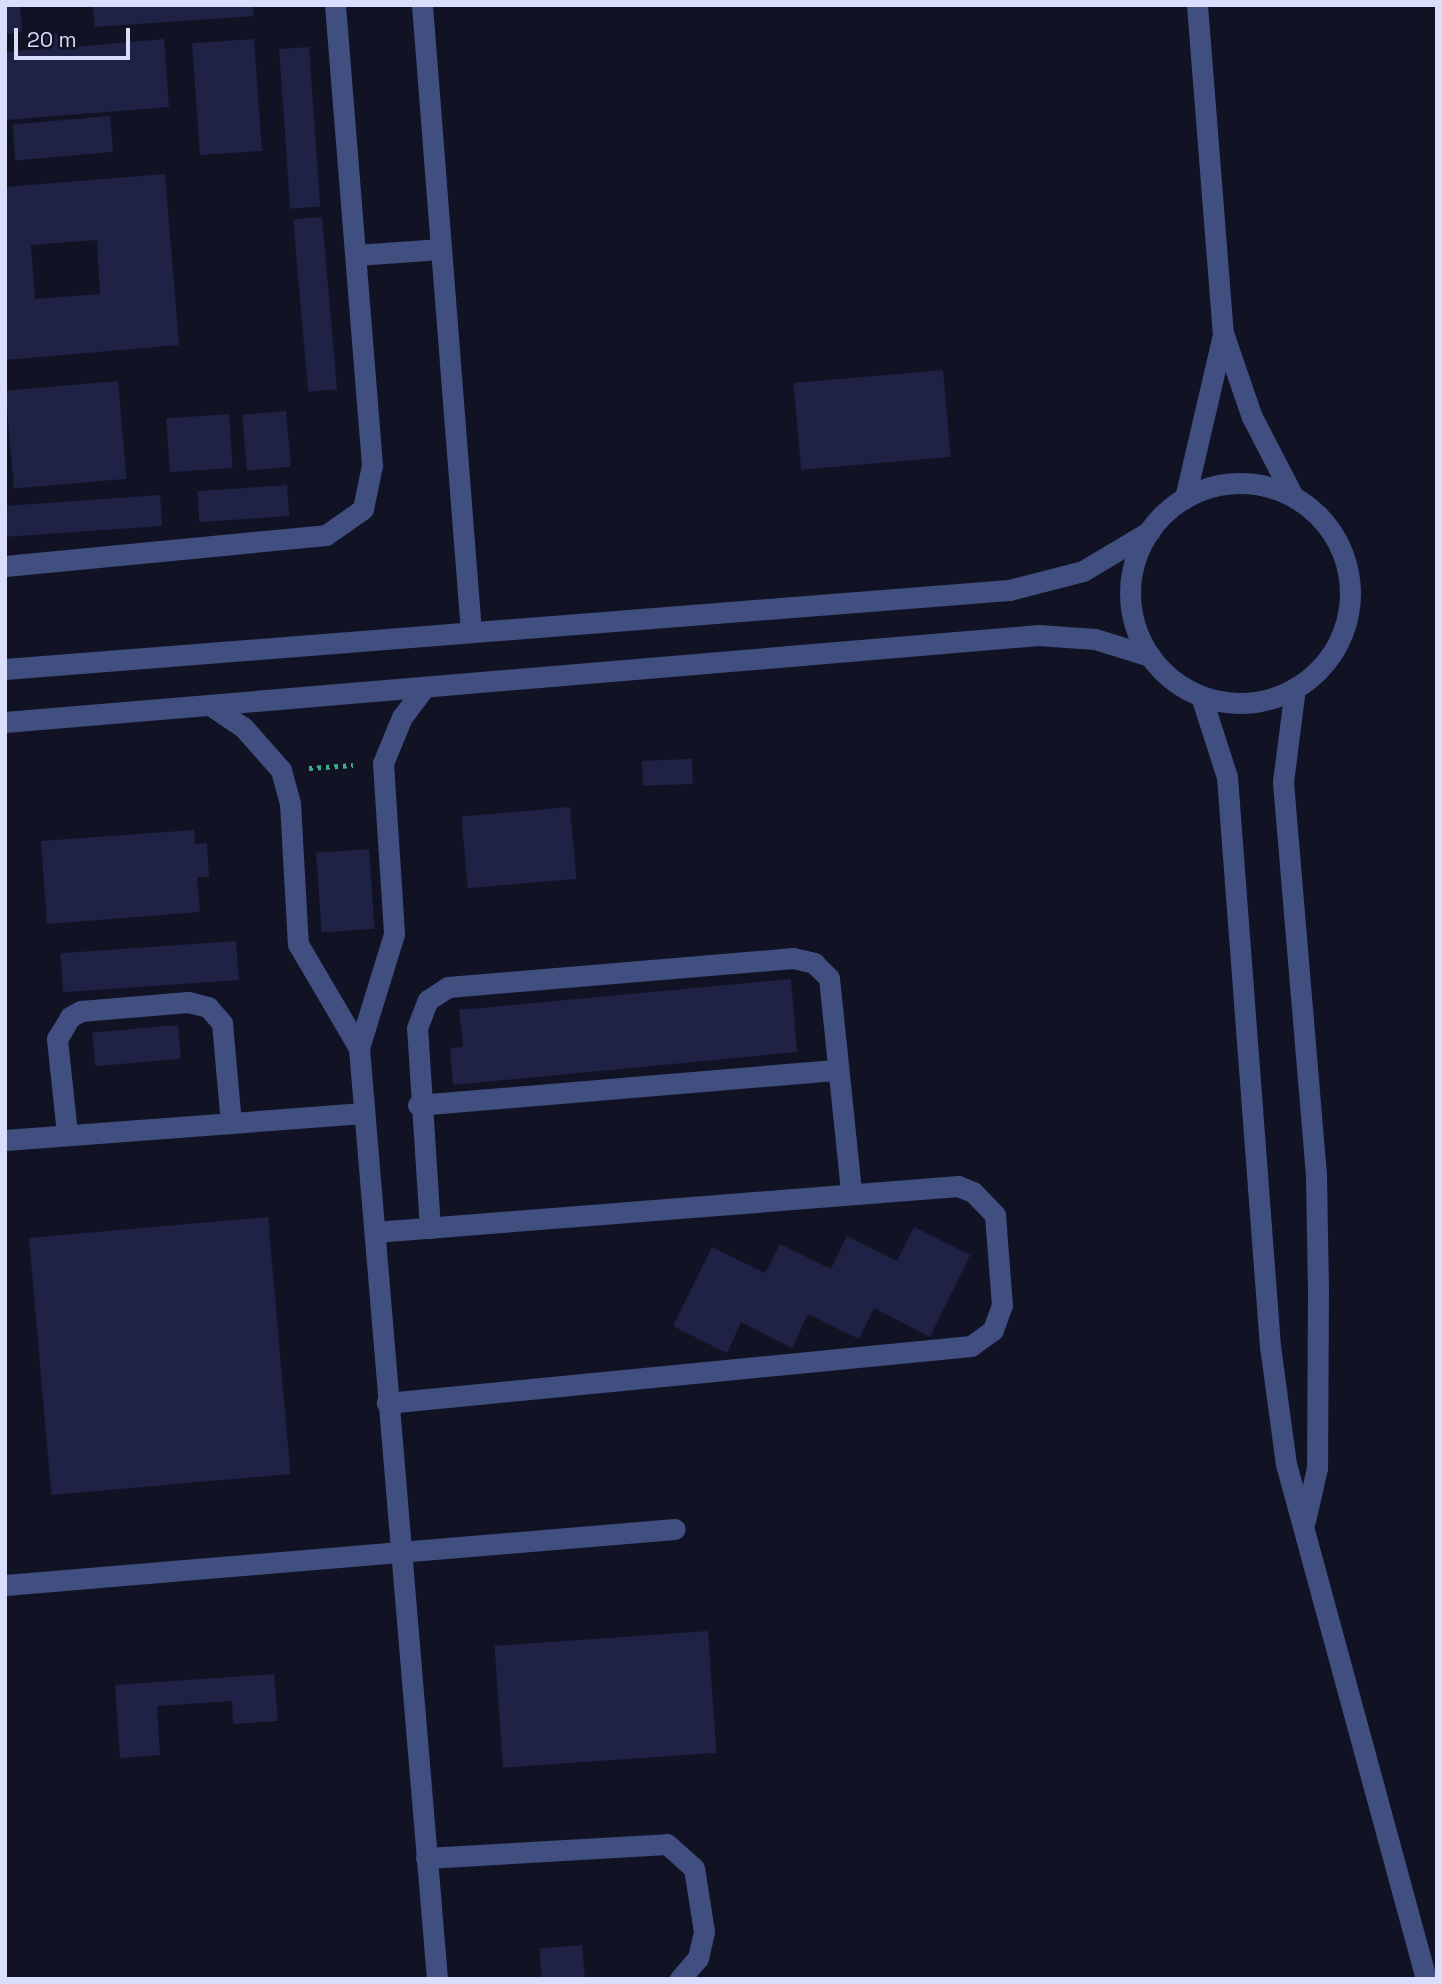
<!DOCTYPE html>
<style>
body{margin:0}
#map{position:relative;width:1442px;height:1984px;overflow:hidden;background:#111325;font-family:"Space Grotesk",sans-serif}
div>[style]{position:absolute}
.building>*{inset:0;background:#1f2244;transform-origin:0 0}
.path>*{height:4.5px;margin-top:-2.25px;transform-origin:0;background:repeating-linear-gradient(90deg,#3aae87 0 3.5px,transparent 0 8.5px)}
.minor>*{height:21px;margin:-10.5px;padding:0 10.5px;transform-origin:10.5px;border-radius:10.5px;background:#404f80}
.minor>.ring{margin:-10.5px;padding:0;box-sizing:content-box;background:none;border:21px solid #404f80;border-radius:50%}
span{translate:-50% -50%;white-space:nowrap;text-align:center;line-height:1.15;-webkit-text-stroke:6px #111325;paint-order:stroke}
.frame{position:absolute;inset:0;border:7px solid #d8defc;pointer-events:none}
.scale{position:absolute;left:14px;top:28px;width:116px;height:32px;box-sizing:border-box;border:4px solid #d8defc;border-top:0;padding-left:9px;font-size:21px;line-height:24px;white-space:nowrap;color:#d8defc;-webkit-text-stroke:5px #111325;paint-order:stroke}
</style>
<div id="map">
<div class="building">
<i style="clip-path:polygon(5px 5px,20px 5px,22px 32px,5px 34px)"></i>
<i style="clip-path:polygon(93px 5px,253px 5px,254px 16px,95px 27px)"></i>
<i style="clip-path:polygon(62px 34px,64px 48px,164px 39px,169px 107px,5px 120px,5px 52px,40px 49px,40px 36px)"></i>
<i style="left:254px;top:39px;width:112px;height:62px;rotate:86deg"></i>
<i style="left:309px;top:47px;width:160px;height:30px;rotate:86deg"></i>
<i style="left:110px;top:116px;width:36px;height:98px;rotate:85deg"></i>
<i style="clip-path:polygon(evenodd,165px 174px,179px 345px,5px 360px,5px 187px,165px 174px,97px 240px,100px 294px,35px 299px,31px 245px,97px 240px)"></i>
<i style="left:322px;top:217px;width:173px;height:29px;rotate:85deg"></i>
<i style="left:943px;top:370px;width:87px;height:150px;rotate:85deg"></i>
<i style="left:118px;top:381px;width:98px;height:113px;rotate:85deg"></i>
<i style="left:286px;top:411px;width:56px;height:44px;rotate:85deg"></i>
<i style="left:229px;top:414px;width:54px;height:63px;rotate:86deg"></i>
<i style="left:287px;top:485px;width:31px;height:90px;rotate:86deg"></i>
<i style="left:160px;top:495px;width:31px;height:156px;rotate:86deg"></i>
<i style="left:692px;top:759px;width:25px;height:50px;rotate:88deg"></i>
<i style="left:570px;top:807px;width:72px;height:109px;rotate:85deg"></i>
<i style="clip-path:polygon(194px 830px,195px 844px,207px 843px,209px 877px,197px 877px,200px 912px,47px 924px,41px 841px)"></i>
<i style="left:369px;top:849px;width:80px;height:53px;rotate:86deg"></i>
<i style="left:236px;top:941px;width:39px;height:176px;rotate:86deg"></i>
<i style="clip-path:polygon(791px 979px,797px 1052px,453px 1085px,450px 1048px,463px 1047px,459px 1010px)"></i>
<i style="left:178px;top:1025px;width:34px;height:86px;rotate:85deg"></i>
<i style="left:268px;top:1217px;width:258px;height:240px;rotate:85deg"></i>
<i style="clip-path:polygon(914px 1227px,970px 1255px,930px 1337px,874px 1308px,859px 1339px,808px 1314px,792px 1348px,741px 1322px,727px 1353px,673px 1326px,712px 1247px,765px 1273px,780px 1244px,831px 1269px,847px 1236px,897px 1261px)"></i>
<i style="left:708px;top:1631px;width:122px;height:214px;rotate:86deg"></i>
<i style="clip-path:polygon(274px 1674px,278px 1721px,233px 1724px,232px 1701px,157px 1706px,160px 1755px,120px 1758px,115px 1685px)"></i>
<i style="left:582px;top:1945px;width:34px;height:43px;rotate:85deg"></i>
</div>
<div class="path">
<i style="left:309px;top:768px;width:44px;rotate:-3.9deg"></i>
</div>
<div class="minor">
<i style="left:422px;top:5px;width:629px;rotate:85.53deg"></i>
<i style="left:1197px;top:5px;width:329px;rotate:85.5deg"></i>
<i style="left:1223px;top:333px;width:89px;rotate:71deg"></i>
<i style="left:1252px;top:417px;width:89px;rotate:62.6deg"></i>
<i style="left:356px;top:255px;width:85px;rotate:-4deg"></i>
<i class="ring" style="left:1130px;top:483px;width:199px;height:199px"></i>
<i style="left:1185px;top:498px;width:163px;rotate:-76.9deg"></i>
<i style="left:5px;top:566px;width:322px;rotate:-5.5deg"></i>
<i style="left:326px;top:535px;width:45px;rotate:-35.1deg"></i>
<i style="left:363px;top:509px;width:45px;rotate:-78.4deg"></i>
<i style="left:372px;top:465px;width:461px;rotate:-94.6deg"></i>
<i style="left:5px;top:669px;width:1007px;rotate:-4.5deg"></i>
<i style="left:1009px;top:590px;width:76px;rotate:-14.4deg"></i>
<i style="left:1083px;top:571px;width:78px;rotate:-30.8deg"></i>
<i style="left:424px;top:688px;width:36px;rotate:127deg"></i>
<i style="left:402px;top:717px;width:50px;rotate:112.4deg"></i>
<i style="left:383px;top:763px;width:171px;rotate:86.3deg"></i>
<i style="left:394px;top:934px;width:119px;rotate:107.1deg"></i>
<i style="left:359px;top:1048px;width:934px;rotate:85.21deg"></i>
<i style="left:1295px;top:688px;width:95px;rotate:97.3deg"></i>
<i style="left:1283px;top:782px;width:395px;rotate:85.2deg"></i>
<i style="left:1316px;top:1176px;width:114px;rotate:89deg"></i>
<i style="left:1318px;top:1290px;width:178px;rotate:90.3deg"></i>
<i style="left:1317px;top:1468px;width:54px;rotate:102.8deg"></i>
<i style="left:1201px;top:696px;width:85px;rotate:72.2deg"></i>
<i style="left:1227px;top:777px;width:571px;rotate:85.68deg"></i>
<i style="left:1270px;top:1346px;width:119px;rotate:82.3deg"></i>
<i style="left:1286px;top:1464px;width:534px;rotate:74.79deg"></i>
<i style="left:210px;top:705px;width:40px;rotate:34deg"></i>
<i style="left:243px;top:727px;width:57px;rotate:48.5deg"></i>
<i style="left:281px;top:770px;width:34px;rotate:75deg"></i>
<i style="left:290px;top:803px;width:141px;rotate:86.8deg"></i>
<i style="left:298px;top:944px;width:121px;rotate:59.6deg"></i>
<i style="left:5px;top:722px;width:1037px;rotate:-4.81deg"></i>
<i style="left:1038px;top:635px;width:57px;rotate:4deg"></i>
<i style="left:1095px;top:639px;width:58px;rotate:17.2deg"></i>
<i style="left:418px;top:1105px;width:421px;rotate:-4.8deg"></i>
<i style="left:67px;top:1133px;width:95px;rotate:-96.1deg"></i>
<i style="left:57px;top:1039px;width:26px;rotate:-59deg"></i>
<i style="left:70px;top:1017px;width:13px;rotate:-29deg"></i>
<i style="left:81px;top:1011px;width:107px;rotate:-4.8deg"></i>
<i style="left:188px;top:1002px;width:21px;rotate:14deg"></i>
<i style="left:208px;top:1007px;width:21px;rotate:49deg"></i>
<i style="left:222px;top:1023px;width:100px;rotate:84.9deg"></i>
<i style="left:5px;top:1140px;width:359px;rotate:-4.3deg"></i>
<i style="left:430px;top:1228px;width:200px;rotate:-93.7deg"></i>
<i style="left:417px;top:1028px;width:30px;rotate:-69deg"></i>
<i style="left:428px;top:1000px;width:24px;rotate:-33deg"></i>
<i style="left:448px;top:987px;width:346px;rotate:-4.8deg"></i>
<i style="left:793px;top:958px;width:22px;rotate:13deg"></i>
<i style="left:814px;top:963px;width:21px;rotate:45deg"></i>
<i style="left:829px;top:978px;width:215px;rotate:84.1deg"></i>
<i style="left:375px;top:1232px;width:585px;rotate:-4.51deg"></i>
<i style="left:958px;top:1186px;width:16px;rotate:22deg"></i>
<i style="left:973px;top:1192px;width:32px;rotate:46deg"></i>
<i style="left:995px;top:1215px;width:90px;rotate:85.6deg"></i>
<i style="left:1002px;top:1305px;width:27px;rotate:110deg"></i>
<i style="left:993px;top:1330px;width:27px;rotate:144deg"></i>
<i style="left:971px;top:1346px;width:587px;rotate:174.43deg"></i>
<i style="left:5px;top:1585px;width:672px;rotate:-4.78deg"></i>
<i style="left:426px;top:1858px;width:241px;rotate:-3.3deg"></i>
<i style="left:667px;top:1844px;width:36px;rotate:42deg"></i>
<i style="left:694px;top:1868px;width:65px;rotate:81.1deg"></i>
<i style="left:704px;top:1932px;width:27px;rotate:103deg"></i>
<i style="left:698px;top:1958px;width:28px;rotate:131deg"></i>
</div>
<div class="frame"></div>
<div class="scale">20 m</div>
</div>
